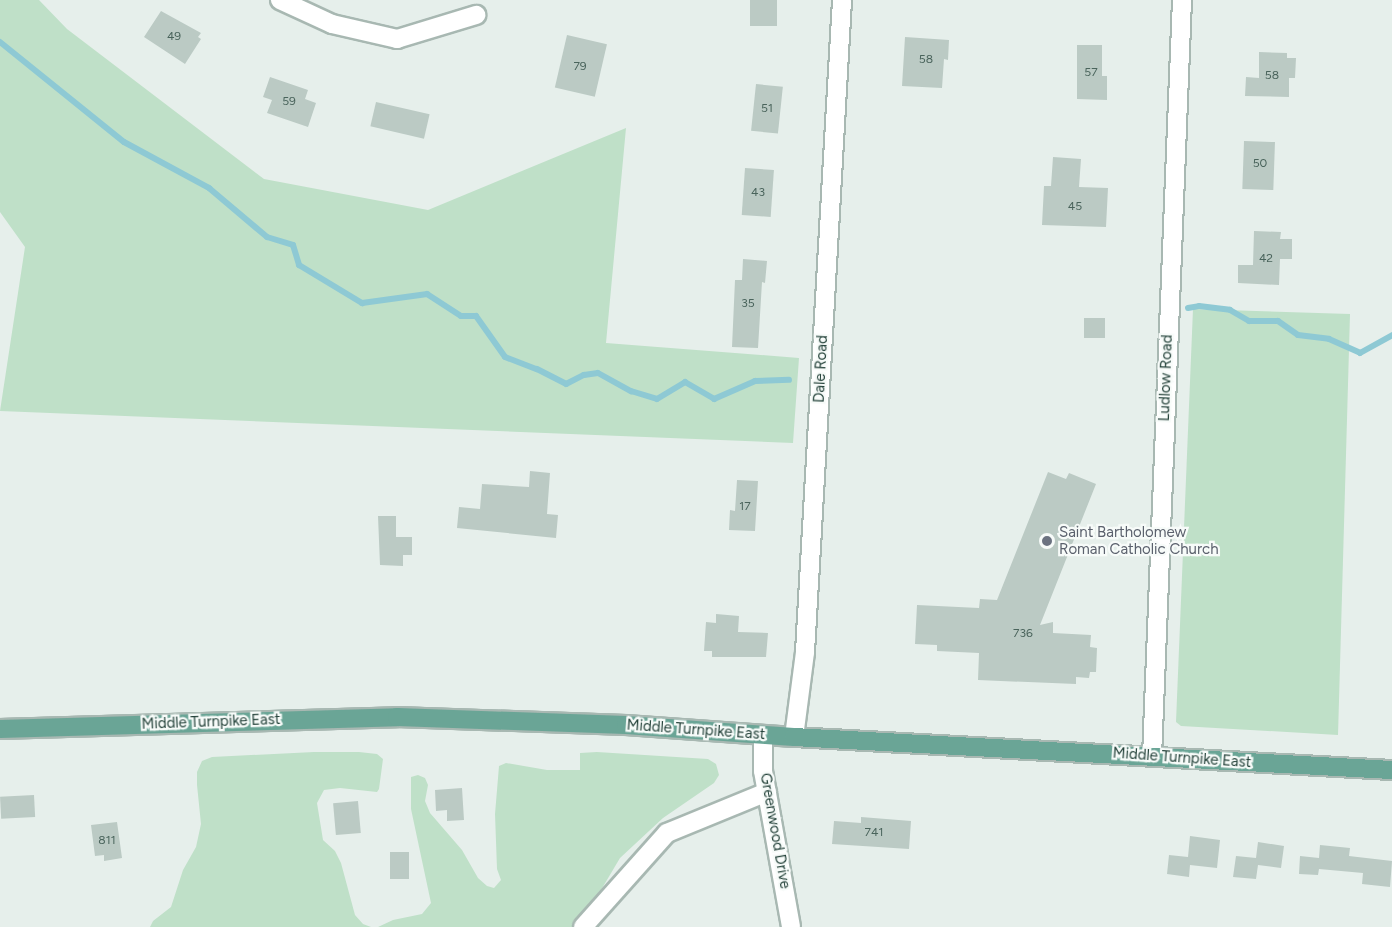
<!DOCTYPE html>
<style>
body{margin:0}
#map{position:relative;width:1392px;height:927px;overflow:hidden;background:#e6efeb;font-family:Figtree,sans-serif}
div>[style]{position:absolute}
.green>*{inset:0;background:#bfe0c8}
.stream>*{height:6px;margin:-3px;padding:0 3px;transform-origin:3px;border-radius:3px;background:#8ec9d4}
.building>*{inset:0;background:#bbcac4;transform-origin:0 0}
.roads{filter:drop-shadow(2px 0 #a8b8b2) drop-shadow(-2px 0 #a8b8b2) drop-shadow(0 2px #a8b8b2) drop-shadow(0 -2px #a8b8b2)}
.minor>*{height:18px;margin:-9px;padding:0 9px;transform-origin:9px;border-radius:9px;background:#fff}
.primary>*{height:18px;margin:-9px;padding:0 9px;transform-origin:9px;border-radius:9px;background:#6aa596}
.dots>*{width:16px;height:16px;translate:-50% -50%;box-sizing:border-box;border:3px solid #f7fbf9;border-radius:50%}
span{translate:-50% -50%;white-space:nowrap;text-align:center;line-height:1.15;-webkit-text-stroke:4.5px #f7fbf9;paint-order:stroke}
.number-label{font-size:12px;color:#4a645c}
.number-label span{-webkit-text-stroke-width:0}
.street-label{font-size:15px;color:#24423a}
.worship-label{font-size:15px;color:#5b616d}
.left{translate:0 -50%;text-align:left}
</style>
<div id="map">
<div class="green">
<i style="clip-path:polygon(0 0,39px 0,67px 29px,264px 179px,428px 210px,626px 128px,606px 343px,799px 358px,793px 443px,0 411px,25px 247px,0 212px)"></i>
<i style="clip-path:polygon(1193px 309px,1350px 314px,1338px 735px,1181px 726px,1176px 722px)"></i>
<i style="clip-path:polygon(314px 752px,359px 752px,377px 754px,383px 759px,379px 789px,377px 792px,340px 788px,324px 790px,317px 803px,323px 840px,335px 851px,341px 863px,355px 915px,363px 924px,371px 927px,150px 927px,153px 921px,171px 907px,183px 870px,196px 847px,201px 824px,197px 785px,197px 772px,202px 761px,212px 757px)"></i>
<i style="clip-path:polygon(597px 752px,708px 759px,716px 764px,719px 775px,714px 783px,663px 818px,620px 858px,579px 927px,378px 927px,393px 920px,422px 914px,431px 903px,411px 809px,411px 777px,418px 775px,425px 778px,428px 785px,425px 801px,430px 813px,462px 850px,478px 878px,487px 886px,494px 888px,501px 880px,497px 869px,495px 814px,499px 766px,506px 763px,547px 770px,580px 770px,580px 753px)"></i>
</div>
<div class="stream">
<i style="left:0;top:42px;width:159px;rotate:38.9deg"></i>
<i style="left:124px;top:142px;width:97px;rotate:28.4deg"></i>
<i style="left:209px;top:188px;width:76px;rotate:40.2deg"></i>
<i style="left:267px;top:237px;width:27px;rotate:17deg"></i>
<i style="left:293px;top:245px;width:21px;rotate:73deg"></i>
<i style="left:299px;top:265px;width:74px;rotate:31.1deg"></i>
<i style="left:362px;top:303px;width:66px;rotate:-7.9deg"></i>
<i style="left:427px;top:294px;width:40px;rotate:32.9deg"></i>
<i style="left:461px;top:316px;width:15px"></i>
<i style="left:476px;top:316px;width:50px;rotate:54.7deg"></i>
<i style="left:505px;top:357px;width:34px;rotate:21deg"></i>
<i style="left:537px;top:369px;width:33px;rotate:27deg"></i>
<i style="left:566px;top:384px;width:20px;rotate:-27deg"></i>
<i style="left:584px;top:375px;width:14px;rotate:-8deg"></i>
<i style="left:598px;top:373px;width:38px;rotate:29deg"></i>
<i style="left:631px;top:391px;width:27px;rotate:17deg"></i>
<i style="left:657px;top:399px;width:33px;rotate:-31deg"></i>
<i style="left:685px;top:382px;width:34px;rotate:30deg"></i>
<i style="left:714px;top:399px;width:45px;rotate:-23.7deg"></i>
<i style="left:755px;top:381px;width:34px;rotate:-2deg"></i>
<i style="left:1188px;top:308px;width:11px;rotate:-10deg"></i>
<i style="left:1199px;top:306px;width:31px;rotate:7deg"></i>
<i style="left:1230px;top:310px;width:22px;rotate:30deg"></i>
<i style="left:1249px;top:321px;width:29px"></i>
<i style="left:1278px;top:321px;width:24px;rotate:35deg"></i>
<i style="left:1298px;top:335px;width:31px;rotate:7deg"></i>
<i style="left:1329px;top:339px;width:34px;rotate:24deg"></i>
<i style="left:1360px;top:353px;width:37px;rotate:-29deg"></i>
</div>
<div class="building">
<i style="left:750px;top:0;width:27px;height:26px"></i>
<i style="clip-path:polygon(161px 11px,201px 33px,198px 37px,201px 39px,185px 64px,144px 37px)"></i>
<i style="left:567px;top:35px;width:41px;height:54px;rotate:13deg"></i>
<i style="clip-path:polygon(905px 37px,949px 40px,948px 60px,944px 59px,942px 88px,902px 86px)"></i>
<i style="clip-path:polygon(1077px 45px,1102px 45px,1102px 76px,1107px 76px,1107px 100px,1077px 99px)"></i>
<i style="clip-path:polygon(1259px 52px,1287px 53px,1287px 58px,1296px 58px,1295px 78px,1289px 78px,1289px 97px,1245px 96px,1246px 77px,1259px 78px)"></i>
<i style="clip-path:polygon(270px 77px,308px 90px,305px 99px,316px 103px,308px 127px,267px 113px,272px 100px,263px 97px)"></i>
<i style="left:756px;top:84px;width:27px;height:47px;rotate:6deg"></i>
<i style="left:376px;top:102px;width:55px;height:25px;rotate:13deg"></i>
<i style="left:1244px;top:141px;width:31px;height:48px;rotate:2deg"></i>
<i style="clip-path:polygon(1053px 157px,1081px 159px,1079px 187px,1108px 188px,1106px 227px,1042px 225px,1044px 186px,1051px 186px)"></i>
<i style="left:745px;top:168px;width:29px;height:47px;rotate:4deg"></i>
<i style="clip-path:polygon(1254px 231px,1281px 232px,1280px 239px,1292px 239px,1292px 259px,1280px 259px,1279px 285px,1238px 283px,1238px 265px,1253px 265px)"></i>
<i style="clip-path:polygon(743px 259px,767px 261px,765px 283px,762px 282px,758px 348px,732px 347px,735px 280px,742px 280px)"></i>
<i style="left:1084px;top:318px;width:21px;height:20px"></i>
<i style="clip-path:polygon(530px 471px,550px 473px,547px 514px,558px 515px,556px 538px,457px 528px,459px 507px,480px 509px,482px 484px,529px 487px)"></i>
<i style="clip-path:polygon(1048px 472px,1066px 479px,1069px 473px,1096px 484px,1040px 625px,1053px 622px,1053px 633px,1091px 635px,1090px 647px,1097px 648px,1096px 672px,1090px 672px,1089px 678px,1076px 677px,1076px 684px,978px 680px,979px 653px,937px 651px,937px 645px,915px 644px,917px 605px,979px 608px,980px 599px,997px 600px)"></i>
<i style="clip-path:polygon(737px 480px,758px 481px,755px 531px,729px 530px,730px 510px,735px 511px)"></i>
<i style="clip-path:polygon(378px 516px,396px 516px,396px 537px,412px 537px,412px 555px,403px 555px,403px 566px,380px 565px)"></i>
<i style="clip-path:polygon(716px 614px,739px 616px,738px 632px,768px 633px,766px 657px,712px 657px,712px 651px,704px 651px,706px 622px,716px 623px)"></i>
<i style="clip-path:polygon(462px 788px,464px 820px,447px 821px,447px 810px,436px 811px,435px 790px)"></i>
<i style="left:34px;top:795px;width:22px;height:34px;rotate:87deg"></i>
<i style="left:358px;top:801px;width:32px;height:25px;rotate:85deg"></i>
<i style="clip-path:polygon(861px 817px,911px 821px,909px 849px,832px 844px,834px 821px,861px 823px)"></i>
<i style="clip-path:polygon(117px 822px,122px 858px,104px 861px,104px 855px,95px 856px,91px 825px)"></i>
<i style="clip-path:polygon(1190px 836px,1220px 840px,1217px 868px,1190px 865px,1189px 877px,1167px 874px,1169px 855px,1188px 857px)"></i>
<i style="clip-path:polygon(1258px 842px,1284px 846px,1281px 868px,1258px 865px,1256px 879px,1233px 877px,1236px 856px,1256px 858px)"></i>
<i style="clip-path:polygon(1320px 845px,1350px 848px,1349px 856px,1392px 861px,1390px 887px,1362px 884px,1363px 873px,1319px 869px,1318px 875px,1299px 874px,1300px 856px,1319px 858px)"></i>
<i style="left:390px;top:852px;width:19px;height:27px"></i>
</div>
<div class="roads">
<div class="minor">
<i style="left:280px;top:0;width:57px;rotate:24.8deg"></i>
<i style="left:332px;top:24px;width:67px;rotate:13deg"></i>
<i style="left:397px;top:39px;width:83px;rotate:-16.9deg"></i>
<i style="left:763px;top:735px;width:36px;rotate:90deg"></i>
<i style="left:763px;top:771px;width:158px;rotate:79.8deg"></i>
<i style="left:794px;top:737px;width:86px;rotate:-82.6deg"></i>
<i style="left:805px;top:652px;width:653px;rotate:-86.75deg"></i>
<i style="left:1152px;top:757px;width:758px;rotate:-87.73deg"></i>
<i style="left:583px;top:927px;width:126px;rotate:-48.2deg"></i>
<i style="left:667px;top:833px;width:108px;rotate:-22.3deg"></i>
</div>
<div class="primary">
<i style="left:0;top:729px;width:397px;rotate:-1.7deg"></i>
<i style="left:397px;top:717px;width:229px;rotate:2deg"></i>
<i style="left:626px;top:725px;width:168px;rotate:4.1deg"></i>
<i style="left:794px;top:737px;width:599px;rotate:3.16deg"></i>
</div>
</div>
<div class="dots">
<i style="left:1047px;top:541px;background:#6b7280"></i>
</div>
<div class="number-label">
<span style="left:174px;top:37px">49</span>
<span style="left:926px;top:60px">58</span>
<span style="left:580px;top:67px">79</span>
<span style="left:1091px;top:73px">57</span>
<span style="left:1272px;top:76px">58</span>
<span style="left:289px;top:102px">59</span>
<span style="left:767px;top:109px">51</span>
<span style="left:1260px;top:164px">50</span>
<span style="left:758px;top:193px">43</span>
<span style="left:1075px;top:207px">45</span>
<span style="left:1266px;top:259px">42</span>
<span style="left:748px;top:304px">35</span>
<span style="left:745px;top:507px">17</span>
<span style="left:1023px;top:634px">736</span>
<span style="left:874px;top:833px">741</span>
<span style="left:107px;top:841px">811</span>
</div>
<div class="street-label">
<span style="left:821px;top:369px;rotate:-87deg">Dale Road</span>
<span style="left:1166px;top:378px;rotate:-88deg">Ludlow Road</span>
<span style="left:211px;top:722px;rotate:-2deg">Middle Turnpike East</span>
<span style="left:696px;top:730px;rotate:4deg">Middle Turnpike East</span>
<span style="left:1182px;top:758px;rotate:4deg">Middle Turnpike East</span>
<span style="left:775px;top:831px;rotate:80deg">Greenwood Drive</span>
</div>
<div class="worship-label">
<span class="left" style="left:1059px;top:541px">Saint Bartholomew<br>Roman Catholic Church</span>
</div>
</div>
